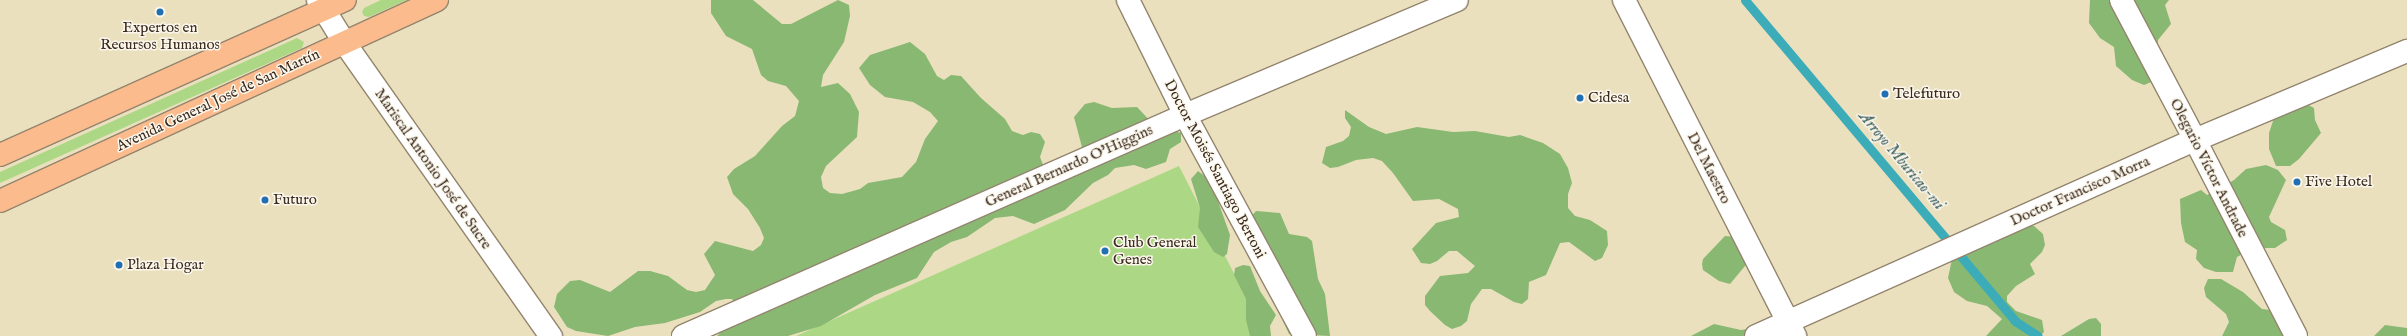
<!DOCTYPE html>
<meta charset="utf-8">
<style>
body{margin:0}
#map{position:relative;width:2407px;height:336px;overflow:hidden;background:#ebe0be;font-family:"IM FELL English",serif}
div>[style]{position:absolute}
.green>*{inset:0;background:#acd885}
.forest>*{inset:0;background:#89b872}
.stream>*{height:9px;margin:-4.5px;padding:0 4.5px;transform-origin:4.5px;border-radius:4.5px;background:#3cacb9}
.roads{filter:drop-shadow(1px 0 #93856e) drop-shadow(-1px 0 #93856e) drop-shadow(0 1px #93856e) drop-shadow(0 -1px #93856e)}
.minor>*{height:22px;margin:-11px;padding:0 11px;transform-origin:11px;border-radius:11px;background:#fff}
.tertiary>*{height:22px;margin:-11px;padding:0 11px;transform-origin:11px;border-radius:11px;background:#fff}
.trunk>*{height:22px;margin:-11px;padding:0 11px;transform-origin:11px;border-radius:11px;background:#fbbb8c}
.dots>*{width:11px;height:11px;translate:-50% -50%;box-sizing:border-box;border:2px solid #fbf7ec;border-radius:50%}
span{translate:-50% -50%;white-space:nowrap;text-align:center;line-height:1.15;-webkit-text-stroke:3px #fbf7ec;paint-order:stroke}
.poi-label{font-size:15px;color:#3b2a1e}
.left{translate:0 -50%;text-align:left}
.street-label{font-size:15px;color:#3b2a1e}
.water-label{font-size:16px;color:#3b5e5c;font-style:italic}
</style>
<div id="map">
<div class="green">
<i style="clip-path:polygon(381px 0,407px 0,369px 17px,364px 16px,362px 12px,364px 8px)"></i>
<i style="clip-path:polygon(297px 38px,304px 42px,302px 48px,0 183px,0 172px)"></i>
<i style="clip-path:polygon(1179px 166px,1266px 336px,796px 336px)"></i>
</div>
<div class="forest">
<i style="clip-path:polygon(711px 0,753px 0,782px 24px,791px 24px,838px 0,849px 5px,850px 16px,844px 42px,823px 75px,821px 87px,838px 83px,850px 94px,859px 112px,857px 137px,826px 166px,821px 177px,823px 188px,830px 193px,842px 194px,860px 189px,868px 183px,902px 177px,916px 162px,925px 139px,938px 121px,930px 112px,913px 102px,885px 97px,870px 85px,859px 68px,870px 55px,910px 42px,925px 54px,937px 76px,944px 80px,951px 75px,961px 76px,981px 98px,1005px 119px,1012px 131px,1023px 135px,1031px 132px,1040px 134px,1045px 142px,1040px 157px,1045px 170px,1083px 151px,1074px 117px,1085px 104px,1094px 102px,1112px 108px,1137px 107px,1154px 125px,1181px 133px,1181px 142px,1170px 149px,1166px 162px,1146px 169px,1134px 165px,1115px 168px,1108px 175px,1093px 183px,1065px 210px,1034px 224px,1013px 216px,995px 218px,967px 237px,951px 242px,934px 252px,917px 278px,875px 295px,821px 326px,788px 336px,717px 336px,739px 314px,732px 299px,726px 299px,716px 301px,700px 312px,665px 323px,635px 327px,608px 336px,576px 331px,567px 327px,554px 307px,557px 294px,570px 281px,580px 280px,610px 292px,638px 271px,650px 271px,668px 276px,687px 290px,696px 292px,705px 290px,715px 275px,704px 254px,715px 241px,753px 251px,761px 245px,764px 238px,760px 228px,748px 209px,733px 194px,727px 177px,734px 169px,755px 156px,782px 126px,795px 116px,799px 101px,786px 86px,768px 81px,761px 75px,752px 49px,726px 36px,711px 13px)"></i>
<i style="clip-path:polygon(2090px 0,2169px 0,2165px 5px,2171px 24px,2158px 40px,2156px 80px,2144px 85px,2132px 80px,2116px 66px,2114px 47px,2100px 38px,2089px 23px)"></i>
<i style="clip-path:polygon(2297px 99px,2314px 108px,2315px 120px,2321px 133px,2299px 159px,2290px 166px,2276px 166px,2269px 149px,2269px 133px,2274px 118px)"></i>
<i style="clip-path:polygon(1345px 110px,1369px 127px,1386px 134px,1417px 127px,1453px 132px,1475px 131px,1509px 137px,1520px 135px,1543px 143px,1560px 154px,1568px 168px,1572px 183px,1568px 194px,1568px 208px,1575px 216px,1590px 220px,1607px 231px,1608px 245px,1602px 258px,1595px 261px,1569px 242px,1560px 243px,1546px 275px,1529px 282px,1528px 299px,1522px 304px,1514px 302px,1491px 289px,1482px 289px,1471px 304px,1467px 321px,1461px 326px,1452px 329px,1445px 325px,1430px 311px,1425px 305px,1425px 296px,1440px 276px,1468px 273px,1475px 266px,1457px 251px,1449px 251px,1437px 261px,1430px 264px,1421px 263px,1412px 249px,1436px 223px,1459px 217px,1458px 209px,1439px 199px,1413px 201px,1393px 173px,1382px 161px,1373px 158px,1356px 160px,1338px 167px,1330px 168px,1322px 163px,1326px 147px,1343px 141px,1349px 136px,1351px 127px,1345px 118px)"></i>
<i style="clip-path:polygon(2266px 165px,2278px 170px,2286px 180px,2269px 217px,2271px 222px,2285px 230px,2287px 240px,2275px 248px,2254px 248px,2237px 257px,2233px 272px,2216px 272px,2204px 268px,2196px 259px,2197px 250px,2185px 242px,2181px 223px,2180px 199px,2201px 190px,2207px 195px,2234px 180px,2246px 169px)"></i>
<i style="clip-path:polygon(1198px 171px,1206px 177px,1214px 190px,1230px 235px,1227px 254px,1223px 257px,1214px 252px,1198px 227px,1200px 208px,1191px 179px)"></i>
<i style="clip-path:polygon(1256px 211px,1280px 213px,1289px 234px,1307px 237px,1312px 241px,1318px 279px,1325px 294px,1330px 336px,1289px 334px,1282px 319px,1285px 311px,1248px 220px)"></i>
<i style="clip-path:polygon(2028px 226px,2034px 226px,2043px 234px,2045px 245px,2042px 252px,2030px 264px,2035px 274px,2016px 286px,2007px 296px,2007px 302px,2016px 311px,2042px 320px,2044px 332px,2040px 336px,1986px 336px,2002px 319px,1987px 306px,1967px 301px,1954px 292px,1948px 278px,1952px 259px)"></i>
<i style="clip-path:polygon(1725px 236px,1737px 237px,1746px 261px,1745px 266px,1730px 284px,1719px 281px,1703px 270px,1702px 264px,1703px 259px)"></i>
<i style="clip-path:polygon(1243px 265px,1250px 266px,1260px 291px,1276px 315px,1270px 326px,1271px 336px,1250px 336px,1246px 320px,1246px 299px,1234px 275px,1235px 268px)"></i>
<i style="clip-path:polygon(2208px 279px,2221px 279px,2243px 292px,2262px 309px,2278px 311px,2285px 327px,2282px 336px,2222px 336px,2229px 322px,2226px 314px,2206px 297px,2204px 288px)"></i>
<i style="clip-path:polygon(2096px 318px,2101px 324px,2101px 336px,2061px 336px,2089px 319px)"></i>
<i style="clip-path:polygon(1714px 324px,1741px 330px,1765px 326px,1789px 336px,1691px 336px)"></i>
<i style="clip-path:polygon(2385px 325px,2407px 328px,2407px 336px,2374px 336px)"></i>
</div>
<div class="stream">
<i style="left:1745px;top:0;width:419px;rotate:49.9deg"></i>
<i style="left:2015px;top:321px;width:27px;rotate:33deg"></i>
</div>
<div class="roads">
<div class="minor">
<i style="left:318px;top:0;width:49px;rotate:58.2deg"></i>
<i style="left:344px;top:42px;width:360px;rotate:54.9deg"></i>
<i style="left:1624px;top:0;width:377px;rotate:63deg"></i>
<i style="left:1756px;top:336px;width:481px;rotate:-24.1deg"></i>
<i style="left:2195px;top:140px;width:220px;rotate:62.7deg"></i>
</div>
<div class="tertiary">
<i style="left:1128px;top:0;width:128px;rotate:63.6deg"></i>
<i style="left:1185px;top:115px;width:251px;rotate:61.5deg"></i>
<i style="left:2121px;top:0;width:158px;rotate:62.1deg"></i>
<i style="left:2195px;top:140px;width:230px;rotate:-22.8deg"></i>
<i style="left:683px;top:336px;width:548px;rotate:-23.76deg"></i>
<i style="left:1185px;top:115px;width:295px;rotate:-22.9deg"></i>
</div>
<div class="trunk">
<i style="left:0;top:155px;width:378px;rotate:-24.2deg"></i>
<i style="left:0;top:201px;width:481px;rotate:-24.7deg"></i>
</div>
</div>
<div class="dots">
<i style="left:160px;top:12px;background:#1f6fb2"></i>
<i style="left:1885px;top:94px;background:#1f6fb2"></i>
<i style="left:1580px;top:98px;background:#1f6fb2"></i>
<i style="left:2297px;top:182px;background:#1f6fb2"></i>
<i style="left:265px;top:200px;background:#1f6fb2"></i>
<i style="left:1105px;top:251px;background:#1f6fb2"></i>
<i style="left:119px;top:265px;background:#1f6fb2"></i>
</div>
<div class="poi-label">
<span style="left:160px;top:36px">Expertos en<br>Recursos Humanos</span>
<span class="left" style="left:1893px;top:94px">Telefuturo</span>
<span class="left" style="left:1588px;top:98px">Cidesa</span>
<span class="left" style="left:2305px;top:182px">Five Hotel</span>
<span class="left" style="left:273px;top:200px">Futuro</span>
<span class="left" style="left:1113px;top:251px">Club General<br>Genes</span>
<span class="left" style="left:127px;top:265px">Plaza Hogar</span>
</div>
<div class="street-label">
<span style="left:218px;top:100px;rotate:-25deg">Avenida General José de San Martín</span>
<span style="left:1069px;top:166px;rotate:-24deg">General Bernardo O'Higgins</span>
<span style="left:1709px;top:168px;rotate:63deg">Del Maestro</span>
<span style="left:2209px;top:168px;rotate:63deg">Olegario Víctor Andrade</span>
<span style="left:433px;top:169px;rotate:55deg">Mariscal Antonio José de Sucre</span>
<span style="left:1215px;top:169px;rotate:62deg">Doctor Moisés Santiago Bertoni</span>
<span style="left:2080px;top:191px;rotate:-24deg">Doctor Francisco Morra</span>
</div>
<div class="water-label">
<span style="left:1901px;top:161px;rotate:50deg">Arroyo Mburicao-mi</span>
</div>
</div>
